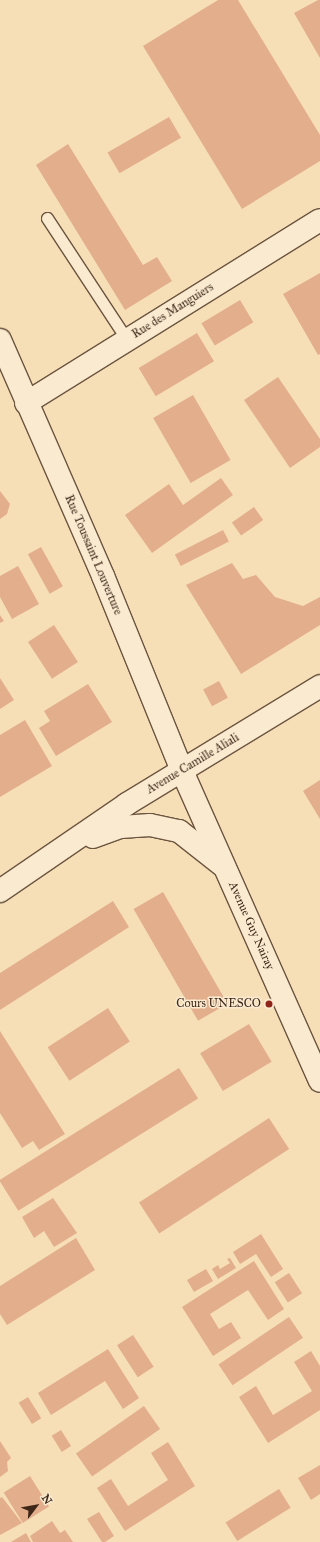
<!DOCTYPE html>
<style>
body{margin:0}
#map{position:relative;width:320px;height:1542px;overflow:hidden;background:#f6dfb7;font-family:"IM FELL Great Primer",serif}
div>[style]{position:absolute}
.building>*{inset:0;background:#e3ae8b;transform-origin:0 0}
.roads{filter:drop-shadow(1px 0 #6c5540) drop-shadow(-1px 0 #6c5540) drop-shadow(0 1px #6c5540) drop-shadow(0 -1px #6c5540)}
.service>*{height:11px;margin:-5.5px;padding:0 5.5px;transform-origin:5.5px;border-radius:5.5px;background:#f9ead0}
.minor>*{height:22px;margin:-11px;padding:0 11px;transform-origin:11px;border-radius:11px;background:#f9ead0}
.tertiary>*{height:22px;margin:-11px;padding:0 11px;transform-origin:11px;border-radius:11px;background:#f9ead0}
.secondary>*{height:22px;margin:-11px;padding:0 11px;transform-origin:11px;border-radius:11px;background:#f9ead0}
.dots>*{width:11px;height:11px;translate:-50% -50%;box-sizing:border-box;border:2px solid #f9ead0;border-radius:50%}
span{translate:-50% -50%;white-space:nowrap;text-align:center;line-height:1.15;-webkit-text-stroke:3px #f9ead0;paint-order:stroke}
.street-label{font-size:12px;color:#3e2718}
.poi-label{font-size:12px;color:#3e2718}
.right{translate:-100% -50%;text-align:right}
.north{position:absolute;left:16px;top:1486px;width:40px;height:40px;-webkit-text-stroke:3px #f9ead0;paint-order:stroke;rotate:58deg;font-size:11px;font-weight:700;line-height:16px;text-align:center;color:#3e2718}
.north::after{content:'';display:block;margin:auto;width:14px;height:18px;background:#3e2718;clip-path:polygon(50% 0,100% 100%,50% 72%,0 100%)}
</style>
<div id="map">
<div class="building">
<i style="clip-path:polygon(218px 0,238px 0,320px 135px,320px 161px,242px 209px,143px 46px)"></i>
<i style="clip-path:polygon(318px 0,320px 0,320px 58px,294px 13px)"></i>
<i style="left:169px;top:117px;width:24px;height:71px;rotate:60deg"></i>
<i style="clip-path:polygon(68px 144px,143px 265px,157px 257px,172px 281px,125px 310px,36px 165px)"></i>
<i style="clip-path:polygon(320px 273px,320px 354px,318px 355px,283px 294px)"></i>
<i style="left:240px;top:300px;width:26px;height:45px;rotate:59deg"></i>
<i style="left:197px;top:333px;width:33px;height:68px;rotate:59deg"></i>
<i style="clip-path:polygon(278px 377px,320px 439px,320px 447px,290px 468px,244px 400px)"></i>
<i style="left:193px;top:395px;width:75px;height:46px;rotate:60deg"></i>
<i style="clip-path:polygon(221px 478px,233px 495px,152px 553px,125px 515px,169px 484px,183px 505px)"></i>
<i style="clip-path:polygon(0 491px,10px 504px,7px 514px,0 519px)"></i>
<i style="left:254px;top:507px;width:16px;height:27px;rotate:55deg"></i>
<i style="left:223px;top:530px;width:13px;height:54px;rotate:63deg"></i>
<i style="left:41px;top:547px;width:45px;height:15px;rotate:61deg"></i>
<i style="clip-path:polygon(232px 563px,243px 579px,256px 575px,275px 597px,303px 606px,320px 597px,320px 625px,241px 674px,186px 585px)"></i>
<i style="clip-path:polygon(18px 566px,39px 604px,12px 619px,0 597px,0 576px)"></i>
<i style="clip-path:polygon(0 615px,4px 621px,0 623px)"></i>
<i style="left:54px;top:625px;width:44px;height:31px;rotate:57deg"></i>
<i style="clip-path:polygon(0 678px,14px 700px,0 709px)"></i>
<i style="left:219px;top:681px;width:19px;height:18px;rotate:62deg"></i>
<i style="clip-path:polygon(88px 684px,112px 722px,56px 756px,39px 728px,50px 721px,44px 711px)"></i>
<i style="clip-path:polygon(25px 720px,52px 766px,0 797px,0 735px)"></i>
<i style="clip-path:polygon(320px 780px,320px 819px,303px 791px)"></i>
<i style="left:163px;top:892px;width:129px;height:34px;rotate:60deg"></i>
<i style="clip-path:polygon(113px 901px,129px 927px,0 1010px,0 973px)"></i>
<i style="left:108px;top:1008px;width:40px;height:72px;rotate:57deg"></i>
<i style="left:249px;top:1024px;width:44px;height:57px;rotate:59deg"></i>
<i style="clip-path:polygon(0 1031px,65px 1134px,39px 1150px,33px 1141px,22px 1148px,0 1113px)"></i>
<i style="left:179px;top:1068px;width:36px;height:212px;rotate:58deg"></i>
<i style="left:269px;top:1118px;width:37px;height:155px;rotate:57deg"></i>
<i style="clip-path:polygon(53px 1198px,77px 1233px,54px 1247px,44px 1231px,34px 1238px,22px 1217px)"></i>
<i style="clip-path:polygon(261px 1234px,283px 1269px,271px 1277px,256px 1254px,240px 1264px,233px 1252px)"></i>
<i style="clip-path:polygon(76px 1238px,95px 1270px,7px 1325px,0 1314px,0 1286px)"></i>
<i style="clip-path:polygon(230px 1258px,236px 1268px,218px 1279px,212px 1269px,218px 1265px,220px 1269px,230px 1263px,227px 1259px)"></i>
<i style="clip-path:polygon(254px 1261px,284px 1309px,268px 1320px,248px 1290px,210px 1314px,219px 1329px,231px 1322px,241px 1338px,213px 1356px,182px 1307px)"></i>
<i style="left:206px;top:1269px;width:14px;height:22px;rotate:60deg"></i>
<i style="left:289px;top:1273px;width:24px;height:17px;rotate:57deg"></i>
<i style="left:289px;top:1317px;width:25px;height:85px;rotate:56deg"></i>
<i style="left:133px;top:1335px;width:38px;height:19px;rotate:57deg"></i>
<i style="clip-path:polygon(108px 1349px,139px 1398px,123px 1409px,105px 1381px,51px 1415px,38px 1393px)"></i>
<i style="clip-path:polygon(311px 1351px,320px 1366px,320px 1410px,268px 1443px,239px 1397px,256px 1386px,273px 1415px,312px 1391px,294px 1362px)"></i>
<i style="left:28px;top:1397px;width:25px;height:11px;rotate:58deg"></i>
<i style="left:144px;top:1406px;width:28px;height:83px;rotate:55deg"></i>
<i style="left:61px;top:1430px;width:19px;height:11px;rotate:58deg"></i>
<i style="clip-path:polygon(0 1441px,11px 1458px,7px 1462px,8px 1471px,0 1477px)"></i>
<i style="clip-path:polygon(168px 1442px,195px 1486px,125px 1531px,97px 1488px,111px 1479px,128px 1506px,168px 1480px,151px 1453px)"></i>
<i style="clip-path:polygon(320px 1465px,320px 1494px,311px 1500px,298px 1478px)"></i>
<i style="left:30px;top:1476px;width:36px;height:31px;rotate:58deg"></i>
<i style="left:279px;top:1489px;width:22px;height:63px;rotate:58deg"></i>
<i style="clip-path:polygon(2px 1497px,22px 1523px,0 1535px,0 1498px)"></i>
<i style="clip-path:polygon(99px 1512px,114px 1536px,105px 1542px,102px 1542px,87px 1519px)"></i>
<i style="clip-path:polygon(52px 1521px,60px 1533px,65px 1530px,73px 1542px,33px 1542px,30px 1536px)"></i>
<i style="clip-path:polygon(26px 1533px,31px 1542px,11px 1542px)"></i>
</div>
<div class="roads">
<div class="service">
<i style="left:47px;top:218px;width:146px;rotate:56.7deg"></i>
</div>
<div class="minor">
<i style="left:26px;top:403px;width:346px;rotate:-31.9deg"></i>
</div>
<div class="tertiary">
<i style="left:0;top:340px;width:257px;rotate:66.4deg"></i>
<i style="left:103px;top:576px;width:210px;rotate:67.9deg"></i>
</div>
<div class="secondary">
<i style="left:182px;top:771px;width:339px;rotate:66deg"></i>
<i style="left:93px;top:837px;width:30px;rotate:-20deg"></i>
<i style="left:121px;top:827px;width:29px;rotate:-4deg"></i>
<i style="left:150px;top:825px;width:30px;rotate:12deg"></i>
<i style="left:179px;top:831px;width:55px;rotate:38.3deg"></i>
<i style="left:0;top:891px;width:154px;rotate:-34.4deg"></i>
<i style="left:127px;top:804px;width:226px;rotate:-31.4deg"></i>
</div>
</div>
<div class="dots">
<i style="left:269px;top:1004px;background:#8f2418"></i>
</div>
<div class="street-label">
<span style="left:173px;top:311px;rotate:-32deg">Rue des Manguiers</span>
<span style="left:93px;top:555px;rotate:67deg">Rue Toussaint Louverture</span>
<span style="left:193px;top:764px;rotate:-31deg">Avenue Camille Aliali</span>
<span style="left:251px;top:926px;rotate:66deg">Avenue Guy Nairay</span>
</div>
<div class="poi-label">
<span class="right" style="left:261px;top:1004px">Cours UNESCO</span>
</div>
<div class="north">N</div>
</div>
